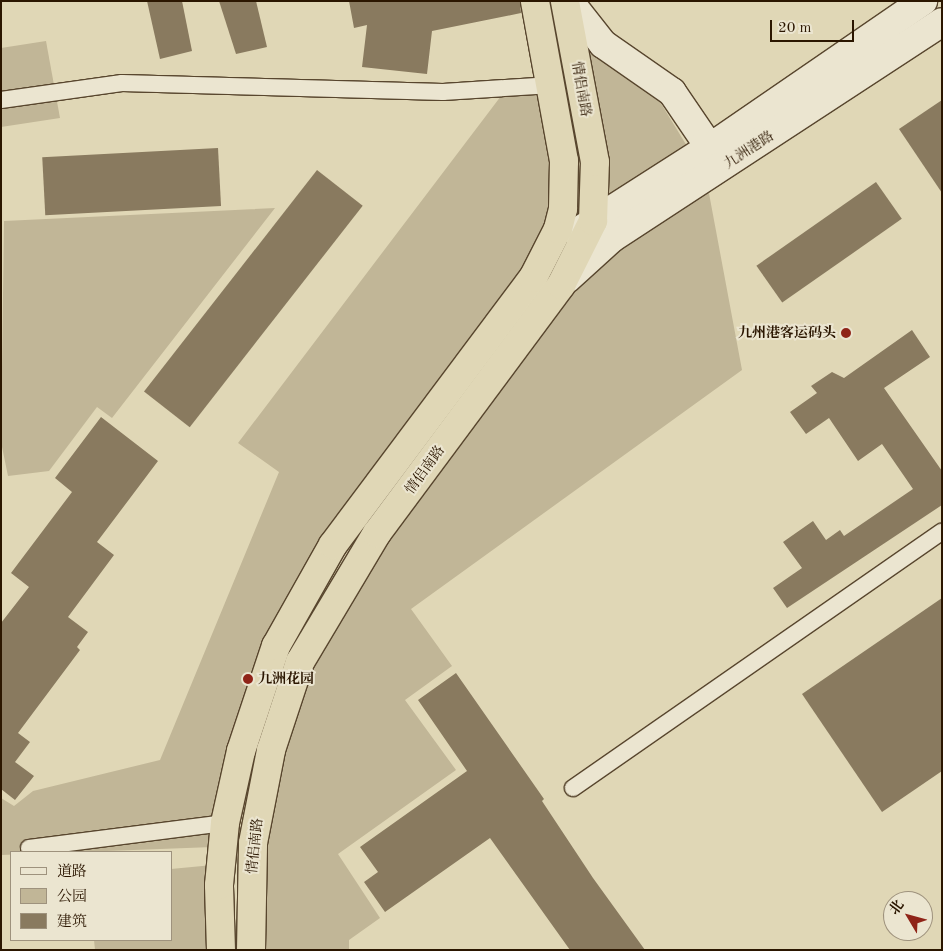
<!DOCTYPE html>
<meta charset="utf-8">
<style>
body{margin:0}
#map{position:relative;width:943px;height:951px;overflow:hidden;background:#e0d7b6;font-family:"Old Standard TT","Noto Serif SC",serif}
div>[style]{position:absolute}
.green>*{inset:0;background:#c1b697}
.building>*{inset:0;background:#897a5f;transform-origin:0 0}
.roads{filter:drop-shadow(1px 0 #58462e) drop-shadow(-1px 0 #58462e) drop-shadow(0 1px #58462e) drop-shadow(0 -1px #58462e)}
.service>*{height:16px;margin:-8px;padding:0 8px;transform-origin:8px;border-radius:8px;background:#ebe5d0}
.tertiary>*{height:28px;margin:-14px;padding:0 14px;transform-origin:14px;border-radius:14px;background:#ebe5d0}
.trunk>*{height:28px;margin:-14px;padding:0 14px;transform-origin:14px;border-radius:14px;background:#e0d7b6}
.dots>*{width:14px;height:14px;translate:-50% -50%;box-sizing:border-box;border:2px solid #ebe5d0;border-radius:50%}
span{translate:-50% -50%;white-space:nowrap;text-align:center;line-height:1.15;-webkit-text-stroke:4px #ebe5d0;paint-order:stroke}
.street-label{font-size:14px;color:#2b1600}
.poi-label{font-size:14px;color:#2b1600;font-weight:700}
.right{translate:-100% -50%;text-align:right}
.left{translate:0 -50%;text-align:left}
.frame{position:absolute;inset:0;border:2px solid #2b1600;pointer-events:none}
.legend{position:absolute;left:10px;top:851px;width:162px;height:90px;box-sizing:border-box;background:#ebe5d0;border:1px solid #9e927d;margin:0;padding:6px 9px;list-style:none;font-size:15px;color:#2b1600}
.legend li{display:flex;align-items:center;gap:10px;height:25px}
.legend b{width:25px;border:1px solid #9e927d}
.north{position:absolute;left:883px;top:891px;width:50px;height:50px;box-sizing:border-box;background:#ebe5d0;border:1px solid #9e927d;border-radius:50%;rotate:307deg;font-size:14px;font-weight:700;line-height:20px;text-align:center;color:#2b1600}
.north::after{content:'';display:block;margin:auto;width:18px;height:22px;background:#8f2418;clip-path:polygon(50% 0,100% 100%,50% 72%,0 100%)}
.scale{position:absolute;left:770px;top:20px;width:84px;height:22px;box-sizing:border-box;border:2px solid #2b1600;border-top:0;padding-left:6px;font-size:15px;line-height:18px;white-space:nowrap;color:#2b1600;-webkit-text-stroke:4px #ebe5d0;paint-order:stroke}
</style>
<div id="map">
<div class="green">
<i style="clip-path:polygon(46px 41px,60px 118px,1px 127px,1px 48px)"></i>
<i style="clip-path:polygon(585px 44px,654px 92px,690px 151px,601px 207px)"></i>
<i style="clip-path:polygon(546px 93px,558px 180px,543px 244px,335px 528px,213px 847px,1px 855px,1px 798px,14px 806px,33px 791px,160px 760px,279px 472px,238px 443px,501px 96px)"></i>
<i style="clip-path:polygon(708px 188px,742px 370px,411px 609px,452px 666px,405px 700px,456px 770px,338px 854px,380px 918px,349px 940px,349px 950px,261px 950px,261px 835px,307px 663px,383px 537px,567px 286px)"></i>
<i style="clip-path:polygon(275px 208px,112px 418px,97px 407px,49px 471px,8px 476px,1px 442px,4px 221px)"></i>
<i style="clip-path:polygon(213px 865px,210px 950px,95px 950px,94px 940px,171px 940px,171px 869px)"></i>
</div>
<div class="building">
<i style="clip-path:polygon(147px 1px,182px 1px,192px 51px,160px 59px)"></i>
<i style="clip-path:polygon(219px 1px,256px 1px,267px 47px,236px 54px)"></i>
<i style="clip-path:polygon(349px 1px,520px 1px,521px 13px,432px 31px,427px 74px,362px 67px,367px 25px,354px 28px)"></i>
<i style="clip-path:polygon(942px 100px,942px 193px,899px 129px)"></i>
<i style="left:218px;top:148px;width:58px;height:176px;rotate:87deg"></i>
<i style="left:317px;top:170px;width:58px;height:281px;rotate:38deg"></i>
<i style="left:876px;top:182px;width:45px;height:146px;rotate:55deg"></i>
<i style="clip-path:polygon(912px 330px,930px 357px,884px 388px,942px 471px,942px 505px,787px 608px,773px 588px,802px 568px,783px 542px,813px 521px,826px 540px,840px 530px,844px 536px,913px 489px,882px 444px,858px 461px,829px 418px,806px 434px,790px 412px,817px 393px,811px 386px,832px 372px,844px 378px)"></i>
<i style="clip-path:polygon(101px 417px,158px 461px,97px 542px,114px 555px,68px 617px,88px 632px,77px 647px,80px 650px,18px 733px,30px 742px,15px 762px,34px 776px,15px 800px,1px 789px,1px 623px,29px 587px,11px 573px,72px 492px,55px 478px)"></i>
<i style="clip-path:polygon(942px 598px,942px 771px,882px 812px,802px 694px)"></i>
<i style="clip-path:polygon(456px 673px,544px 799px,542px 801px,593px 878px,645px 950px,570px 950px,490px 838px,385px 912px,364px 882px,378px 872px,360px 847px,467px 771px,418px 700px)"></i>
</div>
<div class="roads">
<div class="service">
<i style="left:1px;top:100px;width:122px;rotate:-8deg"></i>
<i style="left:122px;top:83px;width:321px;rotate:1.6deg"></i>
<i style="left:443px;top:92px;width:109px;rotate:-3.7deg"></i>
<i style="left:573px;top:788px;width:449px;rotate:-34.8deg"></i>
<i style="left:29px;top:848px;width:198px;rotate:-7.3deg"></i>
</div>
<div class="tertiary">
<i style="left:569px;top:1px;width:55px;rotate:51.7deg"></i>
<i style="left:603px;top:44px;width:84px;rotate:34.8deg"></i>
<i style="left:672px;top:92px;width:60px;rotate:55.8deg"></i>
<i style="left:706px;top:142px;width:12px"></i>
<i style="left:577px;top:232px;width:167px;rotate:-32.6deg"></i>
<i style="left:718px;top:142px;width:249px;rotate:-34.5deg"></i>
<i style="left:567px;top:279px;width:61px;rotate:-42.3deg"></i>
<i style="left:612px;top:238px;width:394px;rotate:-33.2deg"></i>
</div>
<div class="trunk">
<i style="left:221px;top:950px;width:65px;rotate:-91.8deg"></i>
<i style="left:219px;top:885px;width:62px;rotate:-84.5deg"></i>
<i style="left:225px;top:823px;width:74px;rotate:-77.5deg"></i>
<i style="left:241px;top:751px;width:111px;rotate:-71.6deg"></i>
<i style="left:276px;top:646px;width:116px;rotate:-60.6deg"></i>
<i style="left:333px;top:545px;width:334px;rotate:-53.2deg"></i>
<i style="left:533px;top:278px;width:55px;rotate:-63deg"></i>
<i style="left:558px;top:229px;width:21px;rotate:-76deg"></i>
<i style="left:563px;top:209px;width:48px;rotate:-88.8deg"></i>
<i style="left:564px;top:161px;width:163px;rotate:-100.3deg"></i>
<i style="left:251px;top:950px;width:107px;rotate:-88.9deg"></i>
<i style="left:253px;top:843px;width:95px;rotate:-79deg"></i>
<i style="left:271px;top:750px;width:93px;rotate:-71.8deg"></i>
<i style="left:300px;top:662px;width:150px;rotate:-59.2deg"></i>
<i style="left:377px;top:533px;width:309px;rotate:-53.4deg"></i>
<i style="left:561px;top:285px;width:72px;rotate:-63.4deg"></i>
<i style="left:593px;top:221px;width:59px;rotate:-88.1deg"></i>
<i style="left:595px;top:162px;width:164px;rotate:-100.6deg"></i>
</div>
</div>
<div class="dots">
<i style="left:846px;top:333px;background:#8f2418"></i>
<i style="left:248px;top:679px;background:#8f2418"></i>
</div>
<div class="street-label">
<span style="left:581px;top:89px;rotate:80deg">情侣南路</span>
<span style="left:749px;top:150px;rotate:-33deg">九洲港路</span>
<span style="left:425px;top:470px;rotate:-54deg">情侣南路</span>
<span style="left:255px;top:846px;rotate:-84deg">情侣南路</span>
</div>
<div class="poi-label">
<span class="right" style="left:836px;top:333px">九州港客运码头</span>
<span class="left" style="left:258px;top:679px">九洲花园</span>
</div>
<div class="frame"></div>
<ul class="legend">
<li><b style="height:6px;background:#ebe5d0"></b>道路</li>
<li><b style="height:14px;background:#c1b697"></b>公园</li>
<li><b style="height:14px;background:#897a5f"></b>建筑</li>
</ul>
<div class="north">北</div>
<div class="scale">20 m</div>
</div>
